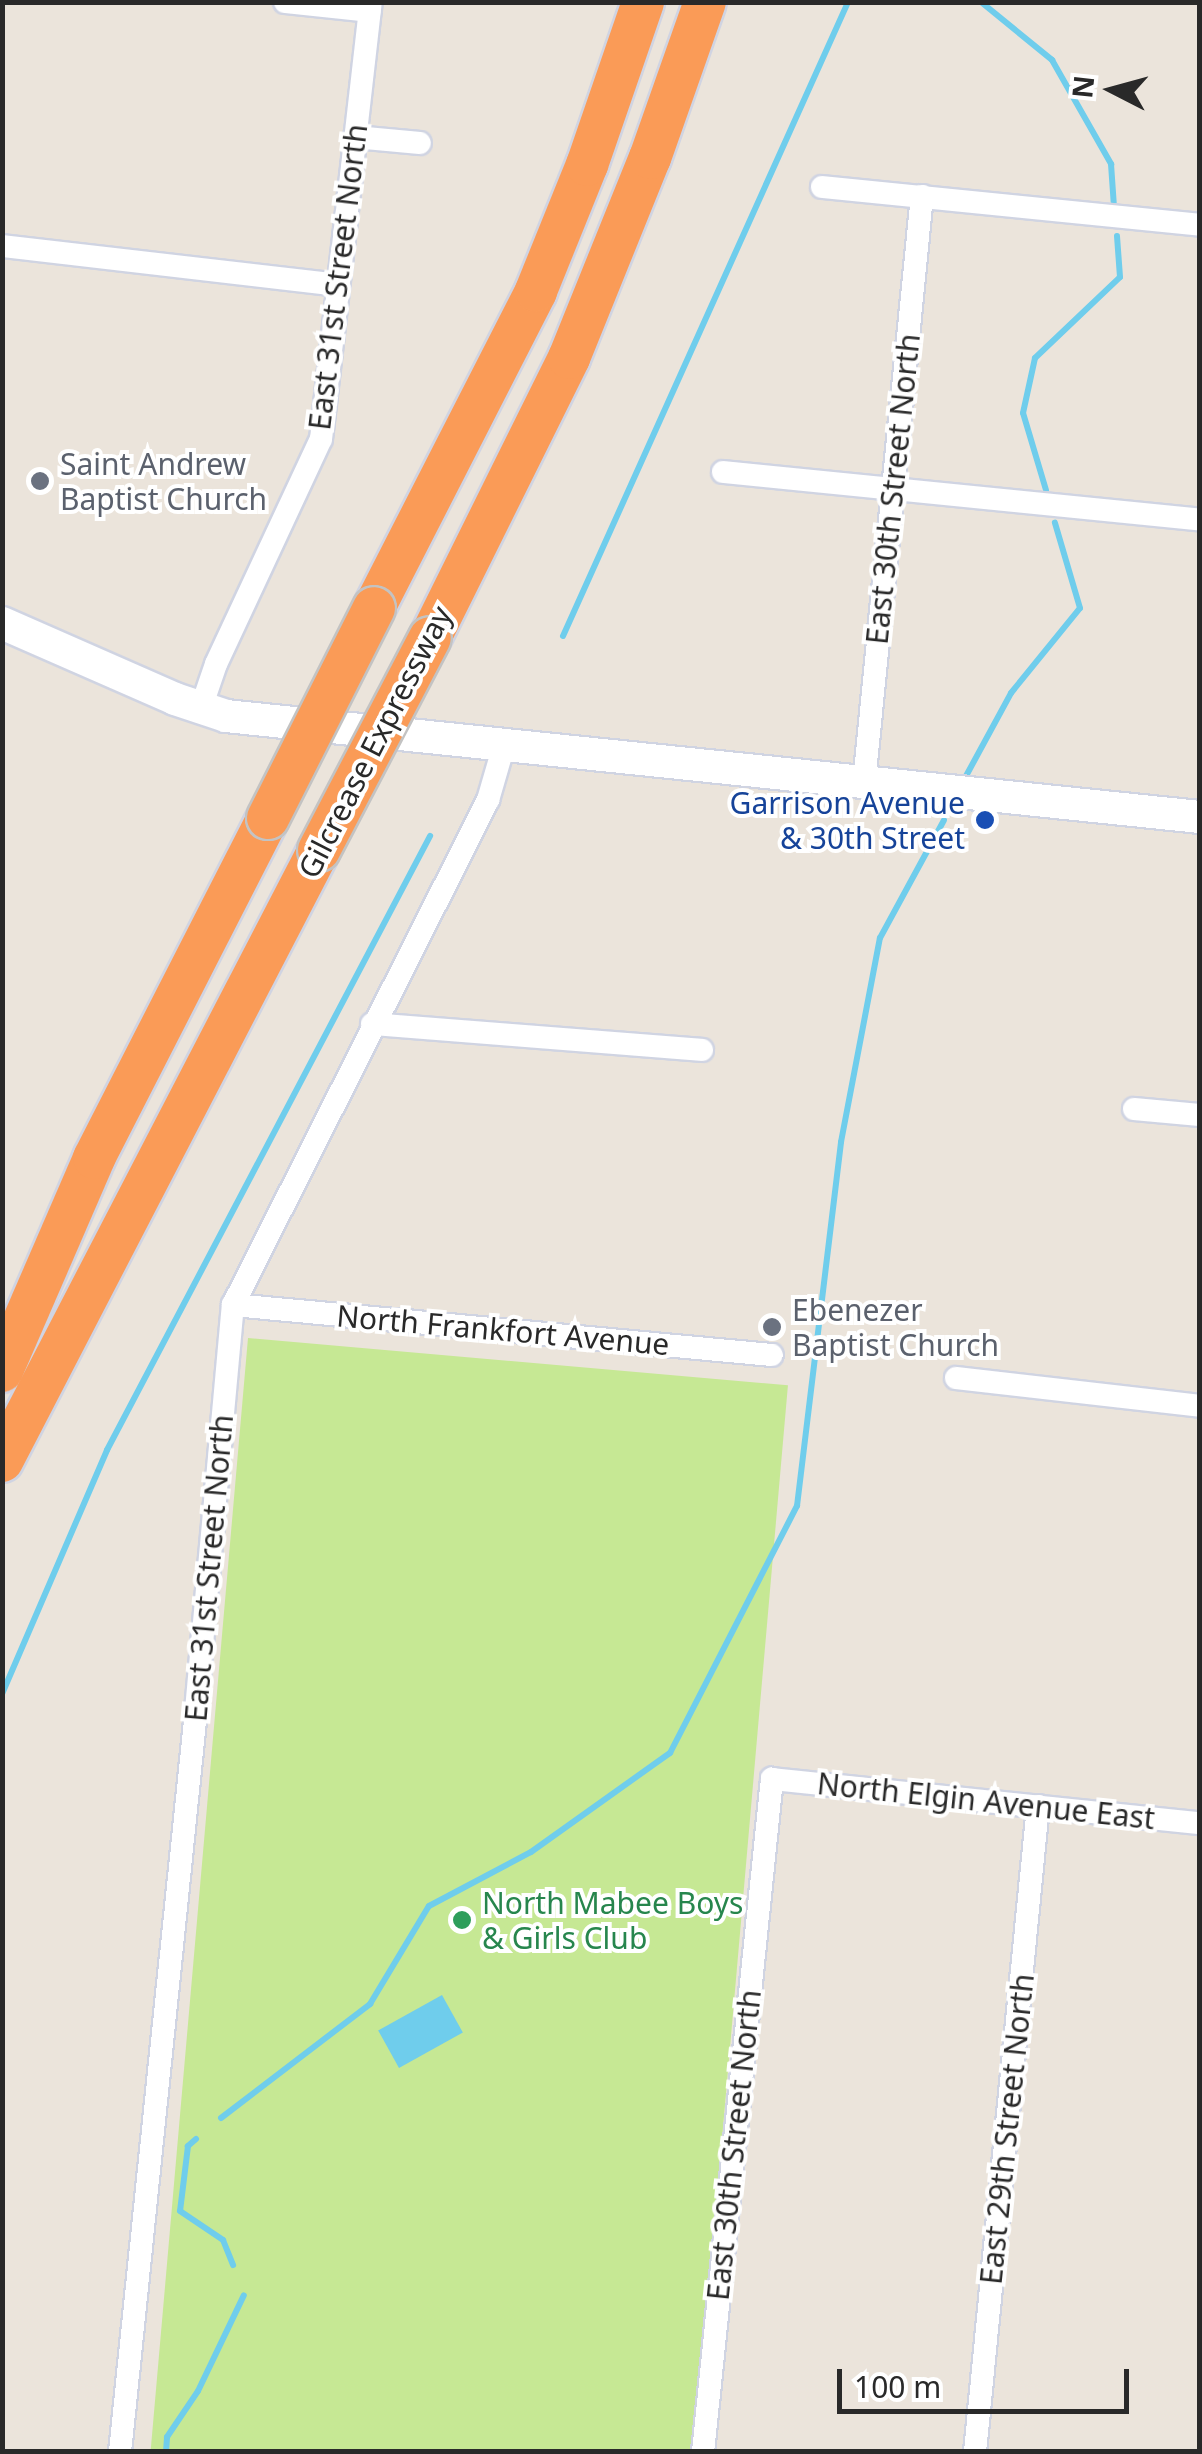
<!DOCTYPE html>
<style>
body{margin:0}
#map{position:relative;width:1202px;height:2454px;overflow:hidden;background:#ebe4db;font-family:"Noto Sans",sans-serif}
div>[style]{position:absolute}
.pitch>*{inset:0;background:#c6e894;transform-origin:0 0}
.water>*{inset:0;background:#6fcdec;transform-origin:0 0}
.stream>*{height:6px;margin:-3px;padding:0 3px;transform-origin:3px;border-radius:3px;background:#6fcdec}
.roads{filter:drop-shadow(2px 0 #d0d4e2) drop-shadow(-2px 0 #d0d4e2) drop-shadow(0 2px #d0d4e2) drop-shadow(0 -2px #d0d4e2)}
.street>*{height:22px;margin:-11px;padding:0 11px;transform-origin:11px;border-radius:11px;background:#fff}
.secondary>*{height:32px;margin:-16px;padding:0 16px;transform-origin:16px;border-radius:16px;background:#fff}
.highway>*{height:42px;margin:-21px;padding:0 21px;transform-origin:21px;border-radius:21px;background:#fa9b57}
.bridges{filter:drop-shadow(2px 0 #c3c3c3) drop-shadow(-2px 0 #c3c3c3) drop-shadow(0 2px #c3c3c3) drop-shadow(0 -2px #c3c3c3)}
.highway-bridge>*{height:42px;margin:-21px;padding:0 21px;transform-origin:21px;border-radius:21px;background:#fa9b57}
.dots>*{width:28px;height:28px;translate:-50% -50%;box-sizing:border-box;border:5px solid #fff;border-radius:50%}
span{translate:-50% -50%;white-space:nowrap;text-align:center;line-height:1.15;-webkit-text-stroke:8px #fff;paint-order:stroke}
.street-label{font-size:30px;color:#292929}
.worship-label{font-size:30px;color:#5b616d}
.left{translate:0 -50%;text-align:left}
.transit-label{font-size:30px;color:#164399}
.right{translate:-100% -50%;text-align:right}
.leisure-label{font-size:30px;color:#27864d}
.frame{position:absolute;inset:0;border:5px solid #292929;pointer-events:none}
.north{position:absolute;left:1062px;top:40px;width:100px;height:100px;-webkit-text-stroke:8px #fff;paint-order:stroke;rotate:276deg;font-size:28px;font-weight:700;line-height:40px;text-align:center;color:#292929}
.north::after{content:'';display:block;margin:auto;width:35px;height:45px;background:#292929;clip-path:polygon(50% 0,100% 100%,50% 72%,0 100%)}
.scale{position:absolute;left:837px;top:2369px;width:292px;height:45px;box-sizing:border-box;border:5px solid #292929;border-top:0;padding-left:12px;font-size:30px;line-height:35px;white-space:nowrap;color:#292929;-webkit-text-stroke:8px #fff;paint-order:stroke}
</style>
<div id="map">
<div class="pitch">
<i style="left:248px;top:1338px;width:542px;height:1120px;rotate:5deg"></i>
</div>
<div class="water">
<i style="left:442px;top:1995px;width:43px;height:73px;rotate:61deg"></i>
</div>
<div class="stream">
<i style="left:981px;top:2px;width:92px;rotate:39.2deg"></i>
<i style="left:1052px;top:60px;width:120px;rotate:60.4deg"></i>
<i style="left:1111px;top:164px;width:39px;rotate:86deg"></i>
<i style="left:1046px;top:490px;width:80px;rotate:-106.6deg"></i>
<i style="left:1023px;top:413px;width:56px;rotate:-77.7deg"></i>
<i style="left:1035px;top:358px;width:117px;rotate:-43.6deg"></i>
<i style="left:1120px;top:277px;width:41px;rotate:-94.2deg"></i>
<i style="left:563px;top:636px;width:695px;rotate:-65.79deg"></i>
<i style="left:966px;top:776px;width:94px;rotate:-61.5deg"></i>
<i style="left:1011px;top:693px;width:109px;rotate:-50.9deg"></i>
<i style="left:1080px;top:608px;width:89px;rotate:-106.4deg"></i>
<i style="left:2px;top:1694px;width:266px;rotate:-66.7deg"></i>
<i style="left:107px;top:1450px;width:694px;rotate:-62.25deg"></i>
<i style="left:221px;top:2118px;width:188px;rotate:-37.4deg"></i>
<i style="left:370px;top:2004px;width:114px;rotate:-59deg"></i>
<i style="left:429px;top:1906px;width:115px;rotate:-27.9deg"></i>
<i style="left:531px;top:1852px;width:171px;rotate:-35.5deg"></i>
<i style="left:670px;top:1753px;width:278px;rotate:-62.8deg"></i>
<i style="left:797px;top:1506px;width:367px;rotate:-83.1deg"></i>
<i style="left:841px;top:1142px;width:208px;rotate:-79.2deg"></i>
<i style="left:880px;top:938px;width:134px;rotate:-61.5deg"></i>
<i style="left:196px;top:2139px;width:11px;rotate:139deg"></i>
<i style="left:188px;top:2146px;width:65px;rotate:97deg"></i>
<i style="left:180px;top:2211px;width:52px;rotate:34deg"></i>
<i style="left:223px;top:2240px;width:27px;rotate:68deg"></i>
<i style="left:166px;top:2452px;width:15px;rotate:-86deg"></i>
<i style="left:167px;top:2437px;width:55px;rotate:-56deg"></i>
<i style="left:198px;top:2391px;width:106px;rotate:-64.4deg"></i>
</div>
<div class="roads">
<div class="street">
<i style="left:285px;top:2px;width:85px;rotate:6deg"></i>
<i style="left:355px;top:137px;width:65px;rotate:5.3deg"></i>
<i style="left:822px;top:187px;width:380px;rotate:5.7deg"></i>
<i style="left:2px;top:246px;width:337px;rotate:6.6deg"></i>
<i style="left:723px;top:472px;width:479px;rotate:5.7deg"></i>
<i style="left:201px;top:708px;width:46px;rotate:-71.2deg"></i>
<i style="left:216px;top:664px;width:248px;rotate:-65deg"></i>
<i style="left:321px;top:439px;width:440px;rotate:-83.5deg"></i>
<i style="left:864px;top:783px;width:590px;rotate:-84.36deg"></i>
<i style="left:372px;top:1024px;width:331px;rotate:4.5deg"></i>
<i style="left:1134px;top:1109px;width:66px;rotate:5.2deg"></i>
<i style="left:233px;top:1305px;width:541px;rotate:5.3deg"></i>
<i style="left:956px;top:1378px;width:246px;rotate:6.5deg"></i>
<i style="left:120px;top:2452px;width:735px;rotate:-84.14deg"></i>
<i style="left:195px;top:1721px;width:418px;rotate:-84.8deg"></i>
<i style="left:233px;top:1305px;width:566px;rotate:-63.21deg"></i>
<i style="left:488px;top:800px;width:57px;rotate:-73.8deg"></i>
<i style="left:703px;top:2452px;width:677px;rotate:-84.15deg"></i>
<i style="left:772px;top:1779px;width:430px;rotate:5.9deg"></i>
<i style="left:975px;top:2452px;width:649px;rotate:-84.43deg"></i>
</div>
<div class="secondary">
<i style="left:2px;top:623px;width:189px;rotate:23.7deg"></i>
<i style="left:175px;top:699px;width:54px;rotate:18.4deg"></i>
<i style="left:226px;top:716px;width:979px;rotate:5.92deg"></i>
</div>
<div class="highway">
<i style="left:374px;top:608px;width:356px;rotate:-62.9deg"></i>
<i style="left:536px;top:291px;width:136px;rotate:-68deg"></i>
<i style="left:587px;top:165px;width:172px;rotate:-71deg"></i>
<i style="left:430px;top:638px;width:313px;rotate:-63.6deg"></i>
<i style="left:569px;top:358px;width:216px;rotate:-68deg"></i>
<i style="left:650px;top:158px;width:165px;rotate:-70.6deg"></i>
<i style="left:2px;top:1371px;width:232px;rotate:-66.6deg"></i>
<i style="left:94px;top:1158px;width:382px;rotate:-62.9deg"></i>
<i style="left:2px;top:1461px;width:688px;rotate:-62.58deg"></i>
</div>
</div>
<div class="bridges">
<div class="highway-bridge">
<i style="left:268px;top:818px;width:235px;rotate:-63.2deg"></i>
<i style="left:319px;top:850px;width:239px;rotate:-62.4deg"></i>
</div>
</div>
<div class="dots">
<i style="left:40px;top:481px;background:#6b7280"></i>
<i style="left:985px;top:820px;background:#1a4fb4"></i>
<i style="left:772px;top:1327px;background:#6b7280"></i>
<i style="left:462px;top:1920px;background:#2e9e5b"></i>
</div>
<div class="street-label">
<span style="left:338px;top:277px;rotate:-83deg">East 31st Street North</span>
<span style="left:893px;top:489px;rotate:-84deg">East 30th Street North</span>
<span style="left:375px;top:742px;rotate:-63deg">Gilcrease Expressway</span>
<span style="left:503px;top:1330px;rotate:5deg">North Frankfort Avenue</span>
<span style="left:209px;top:1568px;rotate:-85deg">East 31st Street North</span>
<span style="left:986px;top:1801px;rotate:6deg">North Elgin Avenue East</span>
<span style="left:1007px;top:2129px;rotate:-84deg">East 29th Street North</span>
<span style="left:734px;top:2145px;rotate:-84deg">East 30th Street North</span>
</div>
<div class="worship-label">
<span class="left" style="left:60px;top:481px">Saint Andrew<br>Baptist Church</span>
<span class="left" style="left:792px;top:1327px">Ebenezer<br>Baptist Church</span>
</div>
<div class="transit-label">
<span class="right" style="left:965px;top:820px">Garrison Avenue<br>&amp; 30th Street</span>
</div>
<div class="leisure-label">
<span class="left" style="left:482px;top:1920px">North Mabee Boys<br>&amp; Girls Club</span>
</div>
<div class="frame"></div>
<div class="north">N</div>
<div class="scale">100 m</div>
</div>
